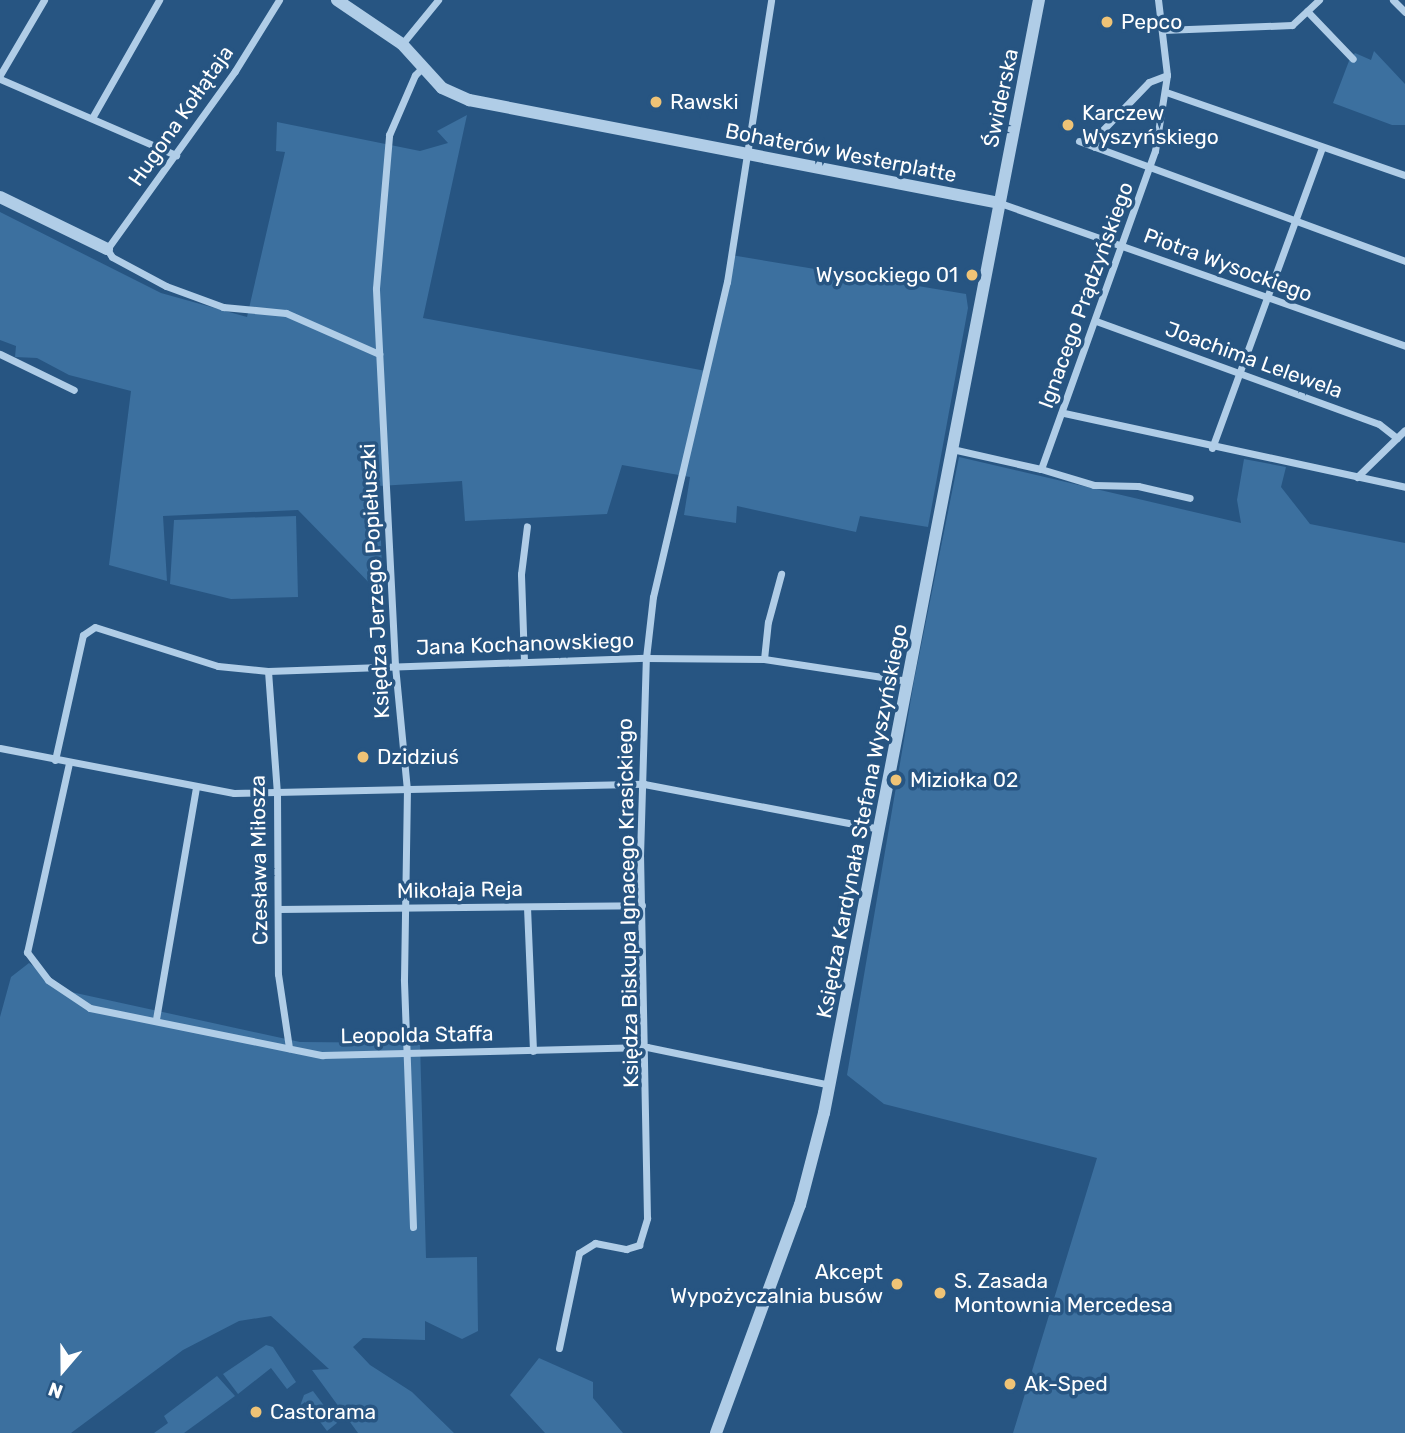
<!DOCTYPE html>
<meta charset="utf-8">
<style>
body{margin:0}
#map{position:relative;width:1405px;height:1433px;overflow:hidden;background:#275582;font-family:Rubik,sans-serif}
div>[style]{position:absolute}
.green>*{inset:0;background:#3c709f}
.minor>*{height:7px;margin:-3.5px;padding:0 3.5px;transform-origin:3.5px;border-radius:3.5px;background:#b0cde7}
.tertiary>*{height:12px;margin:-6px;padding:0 6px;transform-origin:6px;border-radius:6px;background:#b0cde7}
.dots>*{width:19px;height:19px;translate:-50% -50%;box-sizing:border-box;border:4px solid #275582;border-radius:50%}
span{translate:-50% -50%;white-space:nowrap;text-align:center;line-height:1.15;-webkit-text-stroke:7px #275582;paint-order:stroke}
.poi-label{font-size:21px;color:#fff}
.left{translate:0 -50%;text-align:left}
.right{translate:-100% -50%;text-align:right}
.street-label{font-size:21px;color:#fff}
.north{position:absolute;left:28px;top:1335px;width:70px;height:70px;-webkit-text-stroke:5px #275582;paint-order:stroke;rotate:200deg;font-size:19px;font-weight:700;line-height:28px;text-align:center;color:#fff}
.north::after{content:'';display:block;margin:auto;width:24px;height:32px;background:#fff;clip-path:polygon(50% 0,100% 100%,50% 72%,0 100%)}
</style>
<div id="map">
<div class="green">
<i style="clip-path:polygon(1374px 51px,1405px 84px,1405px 125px,1392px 125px,1333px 103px,1349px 61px,1355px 53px,1371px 60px)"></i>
<i style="clip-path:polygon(467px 115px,423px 318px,706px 371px,731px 255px,966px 294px,968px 308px,928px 527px,860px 516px,856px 532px,737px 506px,736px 523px,684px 515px,690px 477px,622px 465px,607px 514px,465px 521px,462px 481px,379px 486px,383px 597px,298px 510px,163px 516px,167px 581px,109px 565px,131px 391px,69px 375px,37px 358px,15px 357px,16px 346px,0 340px,0 212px,161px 293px,247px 317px,285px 152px,276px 151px,277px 122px,420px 151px,448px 143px,437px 131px)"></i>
<i style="clip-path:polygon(959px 457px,1241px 523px,1237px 500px,1244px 459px,1286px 467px,1281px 487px,1310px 524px,1405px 543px,1405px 1433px,1013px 1433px,1097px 1158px,884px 1104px,847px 1075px,914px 681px)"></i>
<i style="clip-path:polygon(296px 516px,298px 597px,231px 599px,170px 584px,174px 520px)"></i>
<i style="clip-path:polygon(29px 963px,71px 992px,300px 1042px,420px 1043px,426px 1258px,477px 1257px,478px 1331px,462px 1339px,425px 1321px,425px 1340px,363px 1338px,353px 1347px,370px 1365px,412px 1392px,454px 1433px,358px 1433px,312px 1370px,329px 1369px,271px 1316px,239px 1321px,183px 1350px,71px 1433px,0 1433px,0 1017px,11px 977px)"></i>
<i style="clip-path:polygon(266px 1345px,273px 1347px,296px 1382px,287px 1389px,271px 1368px,238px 1394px,223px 1374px)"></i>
<i style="clip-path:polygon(539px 1358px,593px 1382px,593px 1398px,623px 1433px,545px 1433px,510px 1395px)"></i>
<i style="clip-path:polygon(217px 1376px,235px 1396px,184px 1433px,154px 1433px,168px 1423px,164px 1416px)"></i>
<i style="clip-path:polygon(313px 1391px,337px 1423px,327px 1431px,305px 1402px,300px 1406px,304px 1395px)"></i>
</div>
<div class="minor">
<i style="left:279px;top:0;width:84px;rotate:121.8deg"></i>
<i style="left:235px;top:71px;width:219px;rotate:125.7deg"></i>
<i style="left:107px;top:249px;width:9px;rotate:58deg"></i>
<i style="left:112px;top:257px;width:61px;rotate:28.2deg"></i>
<i style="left:166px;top:286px;width:61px;rotate:20.2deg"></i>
<i style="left:223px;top:307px;width:63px;rotate:5.4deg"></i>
<i style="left:286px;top:313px;width:102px;rotate:23.8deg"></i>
<i style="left:1393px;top:0;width:17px;rotate:45deg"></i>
<i style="left:1307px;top:11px;width:66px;rotate:46.2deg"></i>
<i style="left:1163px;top:30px;width:129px;rotate:-2.2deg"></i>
<i style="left:1292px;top:25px;width:37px;rotate:-43deg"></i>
<i style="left:402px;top:44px;width:57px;rotate:-50.7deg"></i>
<i style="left:0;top:75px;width:87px;rotate:-59.6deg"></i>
<i style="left:0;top:79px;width:192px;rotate:23.4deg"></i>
<i style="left:1166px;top:92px;width:253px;rotate:19.2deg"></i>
<i style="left:92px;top:118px;width:136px;rotate:-60.4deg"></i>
<i style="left:1079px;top:141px;width:347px;rotate:20.2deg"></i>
<i style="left:1095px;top:147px;width:10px;rotate:-84deg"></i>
<i style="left:1096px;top:137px;width:76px;rotate:-46.1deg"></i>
<i style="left:1149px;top:82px;width:19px;rotate:-21deg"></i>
<i style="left:1000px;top:203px;width:430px;rotate:19.4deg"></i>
<i style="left:1096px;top:321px;width:301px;rotate:20deg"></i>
<i style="left:1379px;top:424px;width:23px;rotate:38deg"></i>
<i style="left:0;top:354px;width:82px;rotate:25.9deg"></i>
<i style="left:1064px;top:413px;width:349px;rotate:12.2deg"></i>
<i style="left:1212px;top:448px;width:320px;rotate:-69.9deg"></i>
<i style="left:952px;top:449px;width:91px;rotate:12.7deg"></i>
<i style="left:1041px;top:469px;width:338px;rotate:-70.3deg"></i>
<i style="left:1155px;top:151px;width:77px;rotate:-81deg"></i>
<i style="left:1167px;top:75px;width:76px;rotate:-96.8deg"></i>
<i style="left:1041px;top:469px;width:55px;rotate:16.8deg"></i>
<i style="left:1094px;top:485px;width:44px;rotate:1.3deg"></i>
<i style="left:1138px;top:486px;width:53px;rotate:13deg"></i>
<i style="left:1357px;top:477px;width:67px;rotate:-44.4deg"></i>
<i style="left:764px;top:659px;width:37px;rotate:-84deg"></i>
<i style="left:768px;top:622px;width:50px;rotate:-74.8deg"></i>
<i style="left:524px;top:661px;width:87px;rotate:-92deg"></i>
<i style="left:521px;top:574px;width:48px;rotate:-82.9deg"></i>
<i style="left:268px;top:671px;width:122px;rotate:85.8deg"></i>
<i style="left:277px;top:793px;width:181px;rotate:89.7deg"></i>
<i style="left:278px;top:974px;width:75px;rotate:81.5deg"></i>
<i style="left:0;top:748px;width:238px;rotate:10.9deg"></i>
<i style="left:234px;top:793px;width:410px;rotate:-1.3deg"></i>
<i style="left:644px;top:784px;width:239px;rotate:10.8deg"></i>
<i style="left:55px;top:760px;width:128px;rotate:-77.4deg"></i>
<i style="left:83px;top:635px;width:14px;rotate:-34deg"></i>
<i style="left:95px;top:627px;width:129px;rotate:17.6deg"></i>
<i style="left:218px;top:666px;width:50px;rotate:5.7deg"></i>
<i style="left:268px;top:671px;width:378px;rotate:-2deg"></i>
<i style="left:646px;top:658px;width:118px;rotate:0.5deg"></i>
<i style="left:764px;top:659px;width:146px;rotate:8.7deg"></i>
<i style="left:69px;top:763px;width:194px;rotate:102.5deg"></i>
<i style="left:27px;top:952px;width:35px;rotate:53deg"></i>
<i style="left:48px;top:980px;width:50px;rotate:33.7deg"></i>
<i style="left:90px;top:1008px;width:237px;rotate:11.5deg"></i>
<i style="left:322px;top:1055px;width:325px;rotate:-1.4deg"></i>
<i style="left:647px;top:1047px;width:187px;rotate:11.7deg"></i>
<i style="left:527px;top:907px;width:144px;rotate:87.6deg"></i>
<i style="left:278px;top:909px;width:364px;rotate:-0.6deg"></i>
<i style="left:156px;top:1019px;width:234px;rotate:-80.2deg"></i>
<i style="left:413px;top:1227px;width:248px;rotate:-92.1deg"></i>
<i style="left:404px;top:979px;width:189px;rotate:-89.1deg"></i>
<i style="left:407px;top:790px;width:126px;rotate:-95.5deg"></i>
<i style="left:395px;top:665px;width:377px;rotate:-92.9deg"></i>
<i style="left:376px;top:288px;width:154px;rotate:-85.1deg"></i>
<i style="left:389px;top:135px;width:65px;rotate:-66.6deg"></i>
<i style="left:415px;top:75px;width:10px;rotate:-45deg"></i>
<i style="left:559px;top:1348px;width:97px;rotate:-78.1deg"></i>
<i style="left:579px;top:1253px;width:19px;rotate:-32deg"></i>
<i style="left:595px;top:1243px;width:32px;rotate:11deg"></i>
<i style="left:626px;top:1249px;width:14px;rotate:-17deg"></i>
<i style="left:639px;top:1245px;width:28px;rotate:-73deg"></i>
<i style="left:647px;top:1218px;width:362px;rotate:-91.1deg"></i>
<i style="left:640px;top:856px;width:198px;rotate:-88.3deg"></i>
<i style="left:646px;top:658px;width:61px;rotate:-83.5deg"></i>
<i style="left:653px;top:597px;width:324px;rotate:-76.8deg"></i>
<i style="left:727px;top:282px;width:285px;rotate:-81.1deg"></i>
</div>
<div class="tertiary">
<i style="left:337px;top:0;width:78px;rotate:34.1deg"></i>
<i style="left:402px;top:44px;width:59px;rotate:47.7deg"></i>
<i style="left:442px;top:88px;width:30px;rotate:24deg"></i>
<i style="left:469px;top:100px;width:541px;rotate:10.98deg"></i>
<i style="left:0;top:197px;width:119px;rotate:25.9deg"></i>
<i style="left:716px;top:1433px;width:243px;rotate:-69.8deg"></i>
<i style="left:800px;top:1205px;width:95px;rotate:-75.4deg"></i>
<i style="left:824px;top:1113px;width:1134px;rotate:-79.07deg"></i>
</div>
<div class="dots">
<i style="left:1107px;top:22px;background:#efc376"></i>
<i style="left:656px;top:102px;background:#efc376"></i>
<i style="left:1068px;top:125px;background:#efc376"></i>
<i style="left:972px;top:275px;background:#efc376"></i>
<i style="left:363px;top:757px;background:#efc376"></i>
<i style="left:896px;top:780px;background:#efc376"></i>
<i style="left:897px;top:1284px;background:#efc376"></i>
<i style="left:940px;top:1293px;background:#efc376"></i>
<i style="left:1010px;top:1384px;background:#efc376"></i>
<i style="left:256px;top:1412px;background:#efc376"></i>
</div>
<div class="poi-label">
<span class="left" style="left:1121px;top:22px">Pepco</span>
<span class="left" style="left:670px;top:102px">Rawski</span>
<span class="left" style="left:1082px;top:125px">Karczew<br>Wyszyńskiego</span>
<span class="right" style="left:958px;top:275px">Wysockiego 01</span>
<span class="left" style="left:377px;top:757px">Dzidziuś</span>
<span class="left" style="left:910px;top:780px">Miziołka 02</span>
<span class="right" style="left:883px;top:1284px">Akcept<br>Wypożyczalnia busów</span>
<span class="left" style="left:954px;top:1293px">S. Zasada<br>Montownia Mercedesa</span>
<span class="left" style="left:1024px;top:1384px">Ak-Sped</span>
<span class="left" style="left:270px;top:1412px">Castorama</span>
</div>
<div class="street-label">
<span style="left:1001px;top:98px;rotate:-78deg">Świderska</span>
<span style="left:181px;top:116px;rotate:-55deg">Hugona Kołłątaja</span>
<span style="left:841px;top:153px;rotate:11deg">Bohaterów Westerplatte</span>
<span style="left:1228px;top:265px;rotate:20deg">Piotra Wysockiego</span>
<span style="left:1086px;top:295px;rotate:-70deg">Ignacego Prądzyńskiego</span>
<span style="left:1254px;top:360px;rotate:20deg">Joachima Lelewela</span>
<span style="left:375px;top:581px;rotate:-93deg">Księdza Jerzego Popiełuszki</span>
<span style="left:525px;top:644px;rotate:-2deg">Jana Kochanowskiego</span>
<span style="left:862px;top:821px;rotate:-79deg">Księdza Kardynała Stefana Wyszyńskiego</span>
<span style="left:259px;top:860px;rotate:-91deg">Czesława Miłosza</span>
<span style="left:460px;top:890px;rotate:-1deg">Mikołaja Reja</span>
<span style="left:628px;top:903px;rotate:-91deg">Księdza Biskupa Ignacego Krasickiego</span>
<span style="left:417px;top:1035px;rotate:-1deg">Leopolda Staffa</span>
</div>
<div class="north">N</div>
</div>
